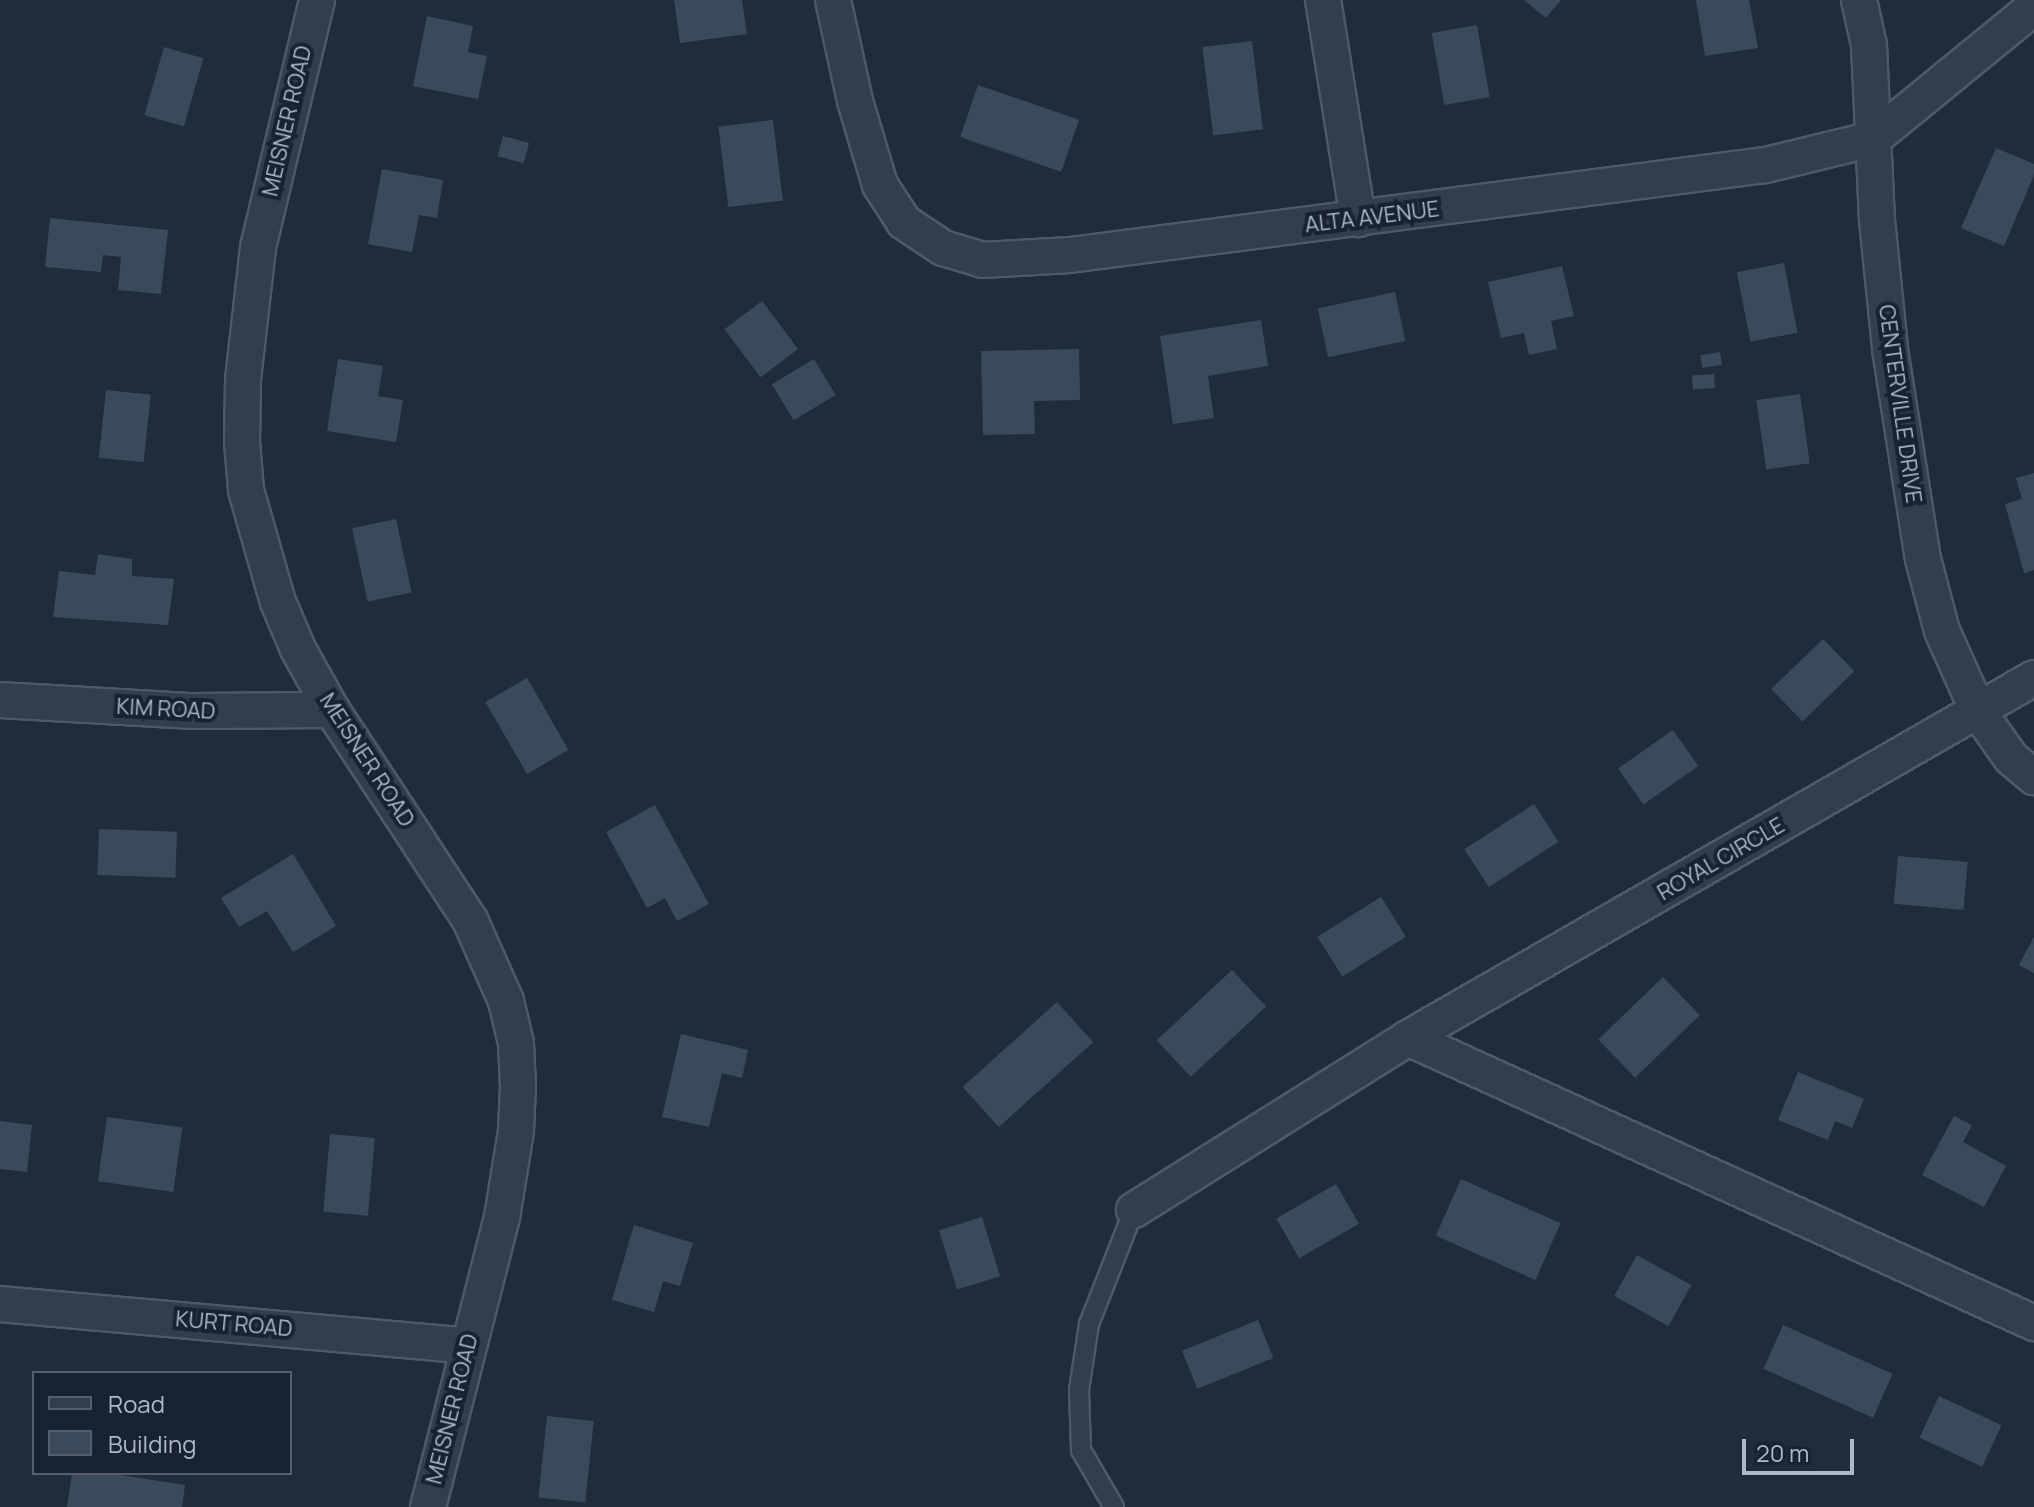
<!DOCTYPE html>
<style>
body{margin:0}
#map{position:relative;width:2034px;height:1507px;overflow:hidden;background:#1f2c3b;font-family:Manrope,sans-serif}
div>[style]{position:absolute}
.building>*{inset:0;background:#3b4a5b;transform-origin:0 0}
.roads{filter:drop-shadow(2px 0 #4e5866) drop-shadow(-2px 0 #4e5866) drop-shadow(0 2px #4e5866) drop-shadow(0 -2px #4e5866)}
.lane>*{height:18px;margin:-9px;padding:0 9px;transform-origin:9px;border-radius:9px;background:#333d4b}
.street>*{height:34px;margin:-17px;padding:0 17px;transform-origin:17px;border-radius:17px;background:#333d4b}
span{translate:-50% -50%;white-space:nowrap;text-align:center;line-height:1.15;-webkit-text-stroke:8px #192230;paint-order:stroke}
.street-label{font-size:22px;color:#aeb8c7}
.legend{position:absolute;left:32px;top:1371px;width:260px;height:104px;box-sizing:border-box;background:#192230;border:2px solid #555e6c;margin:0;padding:10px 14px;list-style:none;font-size:24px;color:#aeb8c7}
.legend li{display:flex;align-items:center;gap:16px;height:40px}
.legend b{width:40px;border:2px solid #555e6c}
.scale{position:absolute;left:1742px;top:1439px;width:112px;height:36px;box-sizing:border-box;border:4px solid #aeb8c7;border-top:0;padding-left:10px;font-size:24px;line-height:28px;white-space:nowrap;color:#aeb8c7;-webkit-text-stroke:6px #192230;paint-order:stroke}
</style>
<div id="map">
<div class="building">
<i style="clip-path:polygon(674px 0,742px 0,747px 34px,680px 43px)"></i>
<i style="clip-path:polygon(1524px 0,1561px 0,1546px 18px)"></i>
<i style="clip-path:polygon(1696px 0,1749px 0,1758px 48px,1705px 56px)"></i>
<i style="clip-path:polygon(427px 16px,473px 26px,468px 52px,487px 56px,478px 99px,413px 86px)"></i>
<i style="left:1477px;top:25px;width:73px;height:46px;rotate:80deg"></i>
<i style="left:1252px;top:41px;width:89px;height:50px;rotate:83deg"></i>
<i style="left:164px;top:47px;width:41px;height:71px;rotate:16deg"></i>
<i style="left:978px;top:85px;width:107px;height:55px;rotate:19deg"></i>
<i style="left:773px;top:120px;width:81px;height:55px;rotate:83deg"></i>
<i style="left:503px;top:136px;width:27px;height:21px;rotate:15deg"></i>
<i style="clip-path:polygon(1996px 148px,2034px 164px,2034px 175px,2004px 246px,1961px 228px)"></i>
<i style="clip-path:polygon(382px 169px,443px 180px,437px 218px,419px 215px,412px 252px,368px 244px)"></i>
<i style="clip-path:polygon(50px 218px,168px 230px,161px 294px,118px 290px,121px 257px,103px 255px,101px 272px,45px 267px)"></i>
<i style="left:1784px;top:263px;width:71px;height:48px;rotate:79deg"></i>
<i style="clip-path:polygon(1562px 266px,1574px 316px,1551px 321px,1557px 349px,1529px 355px,1524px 333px,1501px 338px,1488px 282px)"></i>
<i style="left:1395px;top:292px;width:50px;height:79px;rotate:78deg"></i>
<i style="left:762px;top:301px;width:60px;height:47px;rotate:53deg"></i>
<i style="clip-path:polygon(1261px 320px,1268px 366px,1208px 376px,1214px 418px,1173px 424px,1160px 336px)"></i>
<i style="clip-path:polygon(1079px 349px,1080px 400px,1034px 401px,1035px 434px,983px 435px,981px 351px)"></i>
<i style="left:1720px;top:352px;width:13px;height:20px;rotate:81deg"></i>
<i style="clip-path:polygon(338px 359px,383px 366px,378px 396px,403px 400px,396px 442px,327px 431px)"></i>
<i style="left:814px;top:359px;width:42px;height:49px;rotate:59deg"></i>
<i style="left:1714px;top:374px;width:14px;height:22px;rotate:86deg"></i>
<i style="left:106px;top:390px;width:45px;height:68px;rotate:6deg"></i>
<i style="left:1800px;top:394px;width:70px;height:44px;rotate:82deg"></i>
<i style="clip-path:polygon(2034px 473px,2034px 570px,2024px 573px,2005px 504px,2022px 499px,2016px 478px)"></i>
<i style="left:396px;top:519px;width:75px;height:45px;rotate:78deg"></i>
<i style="clip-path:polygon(98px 554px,132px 559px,132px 576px,174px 579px,168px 625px,53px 617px,59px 571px,95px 575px)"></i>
<i style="left:1823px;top:639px;width:45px;height:72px;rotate:46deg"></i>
<i style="left:527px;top:678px;width:83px;height:48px;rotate:60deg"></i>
<i style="left:1673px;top:730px;width:44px;height:67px;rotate:55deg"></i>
<i style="left:1534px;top:804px;width:45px;height:83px;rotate:57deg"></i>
<i style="clip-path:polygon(655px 805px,709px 904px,677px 921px,665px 898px,647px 908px,606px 832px)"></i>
<i style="left:99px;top:829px;width:78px;height:46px;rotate:2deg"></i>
<i style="clip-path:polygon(293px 854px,336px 926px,293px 952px,267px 911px,239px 927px,221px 898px)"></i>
<i style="left:1898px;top:856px;width:70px;height:48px;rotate:5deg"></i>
<i style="left:1381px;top:897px;width:47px;height:75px;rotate:58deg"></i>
<i style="clip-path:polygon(2034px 937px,2034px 973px,2019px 965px)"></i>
<i style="left:1232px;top:970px;width:50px;height:103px;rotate:47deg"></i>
<i style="left:1663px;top:977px;width:53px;height:90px;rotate:46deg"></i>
<i style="left:1057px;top:1002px;width:54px;height:127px;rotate:48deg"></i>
<i style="clip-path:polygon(681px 1034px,748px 1050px,742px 1078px,722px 1073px,709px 1127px,662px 1117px)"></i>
<i style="clip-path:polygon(1798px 1072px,1864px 1099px,1852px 1128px,1835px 1121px,1828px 1140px,1778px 1120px)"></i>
<i style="clip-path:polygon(1954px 1116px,1972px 1125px,1963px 1142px,2006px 1166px,1984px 1207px,1922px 1175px)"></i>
<i style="left:107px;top:1117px;width:76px;height:65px;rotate:8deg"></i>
<i style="clip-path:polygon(0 1121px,32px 1125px,27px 1172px,0 1169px)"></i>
<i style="left:330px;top:1134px;width:45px;height:78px;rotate:5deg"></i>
<i style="left:1461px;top:1179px;width:109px;height:62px;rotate:24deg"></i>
<i style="left:1336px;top:1184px;width:46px;height:69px;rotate:60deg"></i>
<i style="left:982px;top:1217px;width:62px;height:45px;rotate:73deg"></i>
<i style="clip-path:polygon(634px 1225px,693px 1243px,680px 1286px,663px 1281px,654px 1312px,612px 1300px)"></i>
<i style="left:1637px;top:1255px;width:62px;height:47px;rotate:29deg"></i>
<i style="left:1258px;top:1320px;width:41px;height:82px;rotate:68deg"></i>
<i style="left:1783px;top:1325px;width:120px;height:48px;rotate:24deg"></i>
<i style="left:1939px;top:1396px;width:69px;height:46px;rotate:25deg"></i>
<i style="left:547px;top:1416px;width:47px;height:82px;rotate:6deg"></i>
<i style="clip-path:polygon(72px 1473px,107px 1473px,185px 1485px,182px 1507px,67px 1507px)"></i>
</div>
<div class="roads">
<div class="lane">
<i style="left:1114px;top:1507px;width:66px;rotate:-120.1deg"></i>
<i style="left:1081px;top:1450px;width:60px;rotate:-91.9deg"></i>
<i style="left:1079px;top:1390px;width:67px;rotate:-81.4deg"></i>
<i style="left:1089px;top:1324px;width:123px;rotate:-68.5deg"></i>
</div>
<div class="street">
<i style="left:317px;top:0;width:255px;rotate:103.4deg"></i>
<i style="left:258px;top:248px;width:133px;rotate:96.5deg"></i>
<i style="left:243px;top:380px;width:62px;rotate:90.9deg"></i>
<i style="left:242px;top:442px;width:48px;rotate:85.2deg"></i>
<i style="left:246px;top:490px;width:116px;rotate:74.1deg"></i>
<i style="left:278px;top:602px;width:51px;rotate:66.9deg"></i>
<i style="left:298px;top:649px;width:70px;rotate:60.9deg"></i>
<i style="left:332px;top:710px;width:251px;rotate:56.7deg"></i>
<i style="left:470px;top:920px;width:89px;rotate:66deg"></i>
<i style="left:506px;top:1001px;width:43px;rotate:76.6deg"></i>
<i style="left:516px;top:1043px;width:44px;rotate:87.4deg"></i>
<i style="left:518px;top:1087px;width:44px;rotate:92.6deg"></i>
<i style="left:516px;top:1131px;width:87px;rotate:99.2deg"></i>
<i style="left:502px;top:1217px;width:299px;rotate:104.3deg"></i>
<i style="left:833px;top:0;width:103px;rotate:77.7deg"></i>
<i style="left:855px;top:101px;width:88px;rotate:73.4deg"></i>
<i style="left:880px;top:185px;width:44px;rotate:57deg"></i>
<i style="left:904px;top:222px;width:47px;rotate:33.7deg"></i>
<i style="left:943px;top:248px;width:42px;rotate:16.7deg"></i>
<i style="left:983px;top:260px;width:87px;rotate:-3.3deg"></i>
<i style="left:1070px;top:255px;width:702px;rotate:-7.37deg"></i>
<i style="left:1766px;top:165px;width:110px;rotate:-13.7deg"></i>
<i style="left:1873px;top:139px;width:208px;rotate:-39.3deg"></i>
<i style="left:1323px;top:0;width:222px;rotate:80.9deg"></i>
<i style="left:1859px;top:0;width:46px;rotate:77.5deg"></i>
<i style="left:1869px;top:45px;width:175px;rotate:87.4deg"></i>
<i style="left:1877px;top:220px;width:130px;rotate:84.2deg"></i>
<i style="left:1890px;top:349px;width:213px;rotate:81.1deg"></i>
<i style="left:1923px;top:559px;width:74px;rotate:75.2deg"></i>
<i style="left:1942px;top:631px;width:88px;rotate:65.8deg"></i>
<i style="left:1978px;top:711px;width:57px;rotate:54.9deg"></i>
<i style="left:2011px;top:758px;width:30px;rotate:40deg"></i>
<i style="left:0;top:700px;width:193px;rotate:3.3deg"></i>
<i style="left:193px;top:711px;width:139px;rotate:-0.4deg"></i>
<i style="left:1408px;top:1038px;width:688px;rotate:24.48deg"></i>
<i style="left:1134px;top:1210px;width:324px;rotate:-32.1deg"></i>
<i style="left:1408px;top:1038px;width:722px;rotate:-29.9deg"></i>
<i style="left:0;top:1304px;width:470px;rotate:5.1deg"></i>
</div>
</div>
<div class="street-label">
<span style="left:287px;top:121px;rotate:-77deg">MEISNER ROAD</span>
<span style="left:1372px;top:217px;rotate:-7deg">ALTA AVENUE</span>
<span style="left:1900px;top:404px;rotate:82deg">CENTERVILLE DRIVE</span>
<span style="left:166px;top:709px;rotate:3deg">KIM ROAD</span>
<span style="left:367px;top:760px;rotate:57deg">MEISNER ROAD</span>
<span style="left:1721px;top:859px;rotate:-30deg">ROYAL CIRCLE</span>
<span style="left:234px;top:1324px;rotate:5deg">KURT ROAD</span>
<span style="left:452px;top:1409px;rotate:-76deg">MEISNER ROAD</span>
</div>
<ul class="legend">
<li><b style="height:10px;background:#333d4b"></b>Road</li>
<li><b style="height:22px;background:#3b4a5b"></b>Building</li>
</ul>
<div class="scale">20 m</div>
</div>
